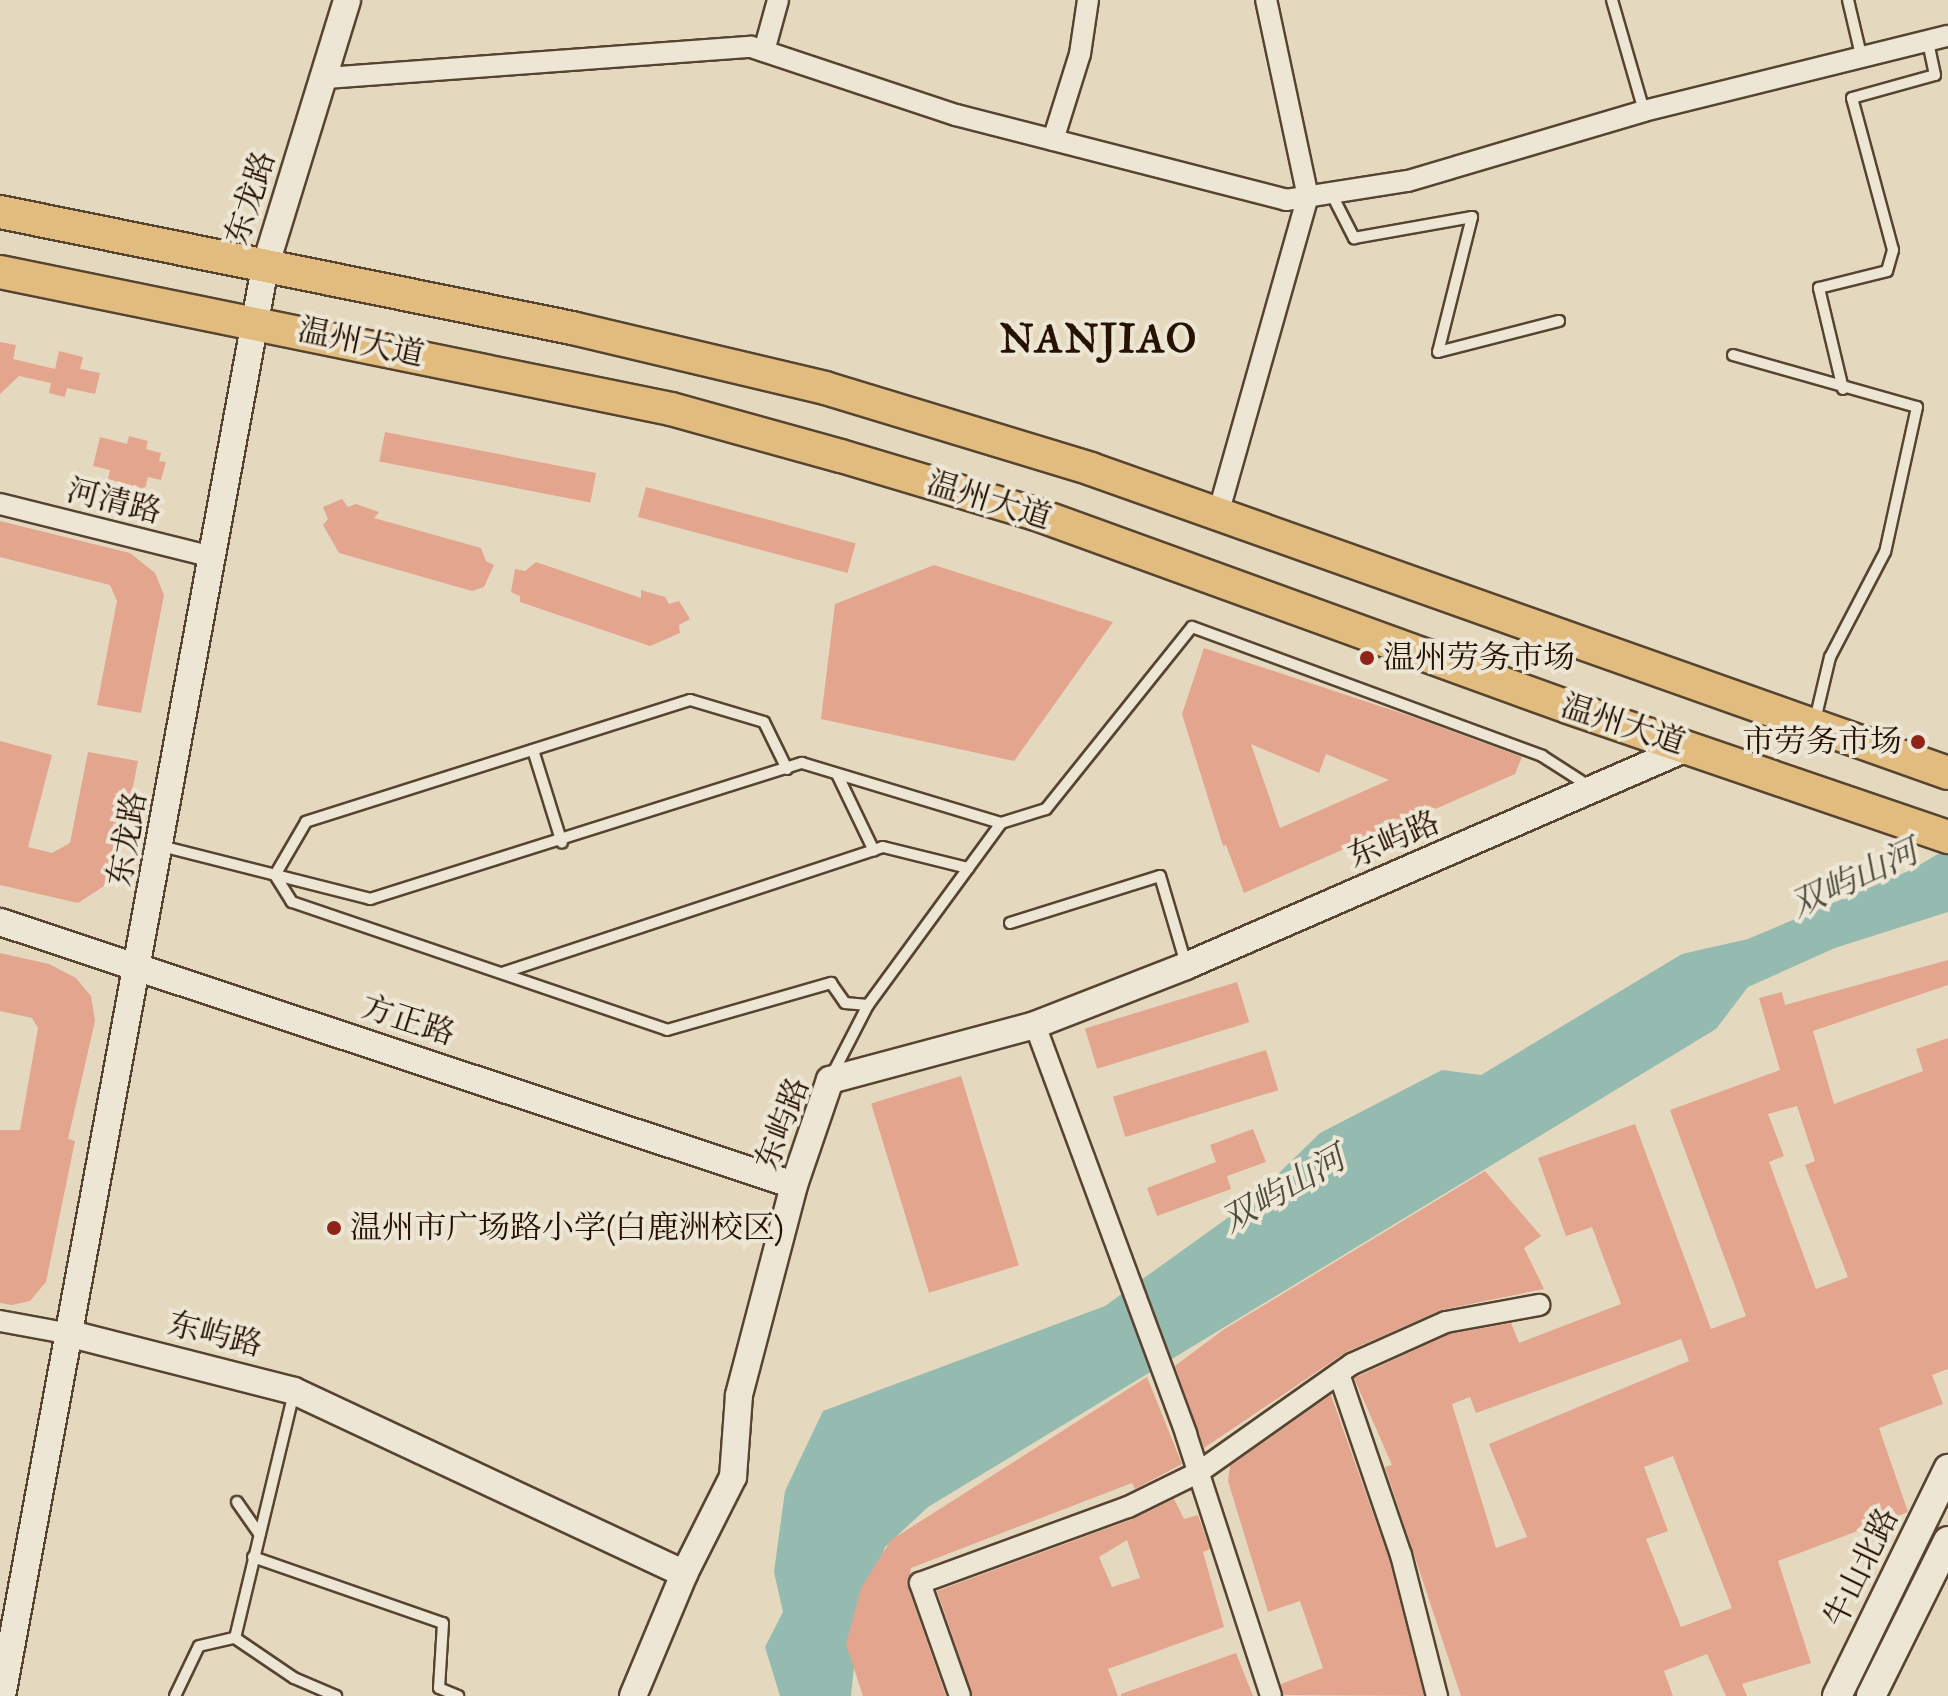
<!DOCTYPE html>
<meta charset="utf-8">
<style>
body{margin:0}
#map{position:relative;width:1948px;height:1696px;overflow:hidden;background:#e4d9be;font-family:"IM FELL Great Primer","Noto Serif SC",serif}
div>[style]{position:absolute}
.water>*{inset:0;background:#95baaf}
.building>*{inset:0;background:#e3a58e;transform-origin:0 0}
.roads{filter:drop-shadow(2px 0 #564430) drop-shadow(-2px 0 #564430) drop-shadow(0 2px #564430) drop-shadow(0 -2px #564430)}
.service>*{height:10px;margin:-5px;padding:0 5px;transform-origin:5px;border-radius:5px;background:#ede6d5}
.minor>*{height:20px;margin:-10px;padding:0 10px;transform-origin:10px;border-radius:10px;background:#ede6d5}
.tertiary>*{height:26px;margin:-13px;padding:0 13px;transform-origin:13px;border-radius:13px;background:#ede6d5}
.secondary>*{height:28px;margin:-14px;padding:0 14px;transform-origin:14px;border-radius:14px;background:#ede6d5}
.primary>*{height:32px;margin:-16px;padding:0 16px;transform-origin:16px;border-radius:16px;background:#e2bc7f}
.dots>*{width:22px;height:22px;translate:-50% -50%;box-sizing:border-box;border:4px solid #ede6d5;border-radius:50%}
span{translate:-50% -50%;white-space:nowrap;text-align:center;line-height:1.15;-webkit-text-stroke:8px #ede6d5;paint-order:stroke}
.street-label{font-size:32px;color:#261200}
.poi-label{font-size:32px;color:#261200}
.left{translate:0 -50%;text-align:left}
.right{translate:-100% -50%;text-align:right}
.water-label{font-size:34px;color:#4d4d3d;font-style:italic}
.district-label{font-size:40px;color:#261200;font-weight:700;letter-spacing:2px}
</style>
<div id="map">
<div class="water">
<i style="clip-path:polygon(1948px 848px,1948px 912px,1835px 948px,1748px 987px,1716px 1029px,928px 1507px,885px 1547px,859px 1617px,851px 1696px,780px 1696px,765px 1647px,783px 1612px,774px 1572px,785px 1491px,823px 1411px,1105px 1306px,1247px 1204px,1320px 1133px,1442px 1070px,1481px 1075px,1682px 954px,1748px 939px,1911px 870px)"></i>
</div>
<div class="building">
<i style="clip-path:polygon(0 342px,16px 345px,13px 359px,55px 369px,59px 351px,83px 357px,80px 369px,100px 373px,95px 394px,67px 388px,65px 397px,49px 393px,51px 383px,19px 376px,0 394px)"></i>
<i style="left:385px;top:432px;width:215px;height:30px;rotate:11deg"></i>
<i style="clip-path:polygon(129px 436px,148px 441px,146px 449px,161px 453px,159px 461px,166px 462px,161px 480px,148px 477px,145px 489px,108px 479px,110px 470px,93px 466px,100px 437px,127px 444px)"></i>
<i style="left:646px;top:487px;width:217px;height:31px;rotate:15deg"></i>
<i style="clip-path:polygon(342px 499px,348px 507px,356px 504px,379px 512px,374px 518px,481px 548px,486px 561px,494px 565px,484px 587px,472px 591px,339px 553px,323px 525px,328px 519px,323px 507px)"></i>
<i style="clip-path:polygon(0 521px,130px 553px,155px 573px,164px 595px,141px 713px,97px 705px,117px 601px,110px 585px,0 557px)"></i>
<i style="clip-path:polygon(536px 562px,641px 598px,641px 590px,665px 597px,669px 604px,679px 601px,690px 619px,679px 625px,680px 633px,650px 646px,520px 602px,520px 596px,511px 592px,515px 569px,525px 571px)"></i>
<i style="clip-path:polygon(934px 565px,1113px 622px,1014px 761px,821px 719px,835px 604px)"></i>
<i style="clip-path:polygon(evenodd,1204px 648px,1413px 717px,1522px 757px,1515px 774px,1244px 893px,1226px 845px,1223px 846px,1182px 714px,1204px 648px,1251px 744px,1319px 773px,1326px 754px,1389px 780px,1280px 828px,1251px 744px)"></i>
<i style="clip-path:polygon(0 741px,52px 755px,28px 847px,52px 853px,70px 843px,88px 752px,138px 761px,115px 879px,78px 903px,0 885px)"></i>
<i style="clip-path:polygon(0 953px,49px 964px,76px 978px,91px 996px,95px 1021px,68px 1139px,75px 1141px,46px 1282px,30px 1301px,12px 1305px,0 1303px,0 1130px,20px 1130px,38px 1028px,32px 1018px,0 1011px)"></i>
<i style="clip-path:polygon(evenodd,1948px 960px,1948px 985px,1813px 1031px,1834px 1104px,1923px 1071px,1916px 1049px,1948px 1038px,1948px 1369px,1932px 1375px,1943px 1404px,1879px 1428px,1908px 1512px,1778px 1561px,1811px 1663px,1742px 1684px,1747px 1696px,1726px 1696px,1707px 1654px,1664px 1671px,1673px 1696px,1461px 1696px,1385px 1467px,1392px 1465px,1354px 1378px,1450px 1334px,1511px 1323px,1519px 1343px,1621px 1304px,1592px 1227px,1566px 1236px,1538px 1158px,1635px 1124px,1711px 1329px,1746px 1316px,1670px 1110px,1780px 1070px,1759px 998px,1782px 992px,1785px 1005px,1948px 960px,1797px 1106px,1815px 1161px,1805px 1165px,1848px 1277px,1816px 1289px,1769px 1162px,1784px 1156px,1768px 1114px,1797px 1106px,1948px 960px,1681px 1339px,1689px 1361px,1489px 1444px,1527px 1537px,1496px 1548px,1452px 1404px,1470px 1397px,1476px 1413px,1681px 1339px,1948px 960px,1673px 1456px,1732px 1608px,1681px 1627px,1646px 1539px,1668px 1531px,1644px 1467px,1673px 1456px)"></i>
<i style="left:1237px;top:982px;width:42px;height:159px;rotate:73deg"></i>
<i style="left:1266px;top:1050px;width:42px;height:160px;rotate:73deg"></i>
<i style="left:961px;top:1076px;width:198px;height:94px;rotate:73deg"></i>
<i style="clip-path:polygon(1253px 1129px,1266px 1162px,1227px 1176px,1231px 1189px,1157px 1216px,1147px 1188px,1216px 1162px,1210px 1145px)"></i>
<i style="clip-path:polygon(1485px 1171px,1541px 1236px,1524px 1248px,1544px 1289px,1441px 1310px,1346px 1352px,1204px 1448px,1175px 1366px,1223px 1330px)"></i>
<i style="clip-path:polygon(1147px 1377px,1182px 1464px,1135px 1489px,1132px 1483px,911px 1568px,908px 1587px,946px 1696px,863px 1696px,846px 1644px,861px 1588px,891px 1540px)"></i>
<i style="clip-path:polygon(1331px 1395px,1389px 1559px,1424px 1696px,1284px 1695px,1281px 1684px,1323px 1668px,1300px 1601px,1268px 1612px,1228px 1481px,1230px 1466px)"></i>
<i style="clip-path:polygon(evenodd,1174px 1499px,1184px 1519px,1198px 1515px,1210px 1549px,1203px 1552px,1224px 1627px,1108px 1669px,1118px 1696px,973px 1696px,937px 1591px,1133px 1519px,1174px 1499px,1127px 1540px,1140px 1578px,1112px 1587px,1099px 1557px,1127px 1540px)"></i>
<i style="clip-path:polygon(1236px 1653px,1253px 1696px,1121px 1696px,1121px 1694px)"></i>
</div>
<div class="roads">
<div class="service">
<i style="left:1612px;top:0;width:116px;rotate:73.9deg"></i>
<i style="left:1848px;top:0;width:57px;rotate:76.7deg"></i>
<i style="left:1331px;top:193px;width:51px;rotate:62.9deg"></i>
<i style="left:1354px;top:238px;width:120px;rotate:-10.1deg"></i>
<i style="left:1472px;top:217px;width:139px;rotate:104.1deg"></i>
<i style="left:1438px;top:352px;width:125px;rotate:-14.4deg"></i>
<i style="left:1733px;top:355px;width:191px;rotate:15.8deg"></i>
<i style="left:1917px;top:407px;width:148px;rotate:102.4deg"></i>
<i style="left:1885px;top:552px;width:119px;rotate:117.6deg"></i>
<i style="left:1830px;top:657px;width:65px;rotate:103.4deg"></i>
<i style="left:1843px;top:389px;width:104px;rotate:-103.4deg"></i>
<i style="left:1819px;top:288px;width:70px;rotate:-14deg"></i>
<i style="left:1887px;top:271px;width:22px;rotate:-74deg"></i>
<i style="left:1893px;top:250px;width:157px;rotate:-105.1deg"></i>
<i style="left:1852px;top:98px;width:86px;rotate:-15.5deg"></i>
<i style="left:1935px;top:75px;width:35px;rotate:-102deg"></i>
<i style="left:533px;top:750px;width:97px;rotate:72.7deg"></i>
<i style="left:787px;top:769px;width:52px;rotate:-116.1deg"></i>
<i style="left:764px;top:722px;width:77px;rotate:-163.4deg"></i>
<i style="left:690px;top:700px;width:403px;rotate:162.4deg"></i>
<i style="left:306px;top:822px;width:61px;rotate:120.3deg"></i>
<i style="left:275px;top:875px;width:32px;rotate:58deg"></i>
<i style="left:292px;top:902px;width:396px;rotate:18.8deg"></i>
<i style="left:667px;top:1030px;width:171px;rotate:-16deg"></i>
<i style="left:831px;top:983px;width:24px;rotate:55deg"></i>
<i style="left:845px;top:1003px;width:23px;rotate:5deg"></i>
<i style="left:837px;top:774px;width:85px;rotate:64.3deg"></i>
<i style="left:161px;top:846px;width:216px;rotate:14.2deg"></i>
<i style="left:370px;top:899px;width:453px;rotate:-17.5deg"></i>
<i style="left:802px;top:763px;width:208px;rotate:16.8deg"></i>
<i style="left:1010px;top:923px;width:157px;rotate:-17.4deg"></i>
<i style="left:1160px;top:876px;width:92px;rotate:73.5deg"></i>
<i style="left:502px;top:973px;width:401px;rotate:-18.3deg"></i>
<i style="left:883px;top:847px;width:88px;rotate:13.9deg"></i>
<i style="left:832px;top:1075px;width:79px;rotate:-62.8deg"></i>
<i style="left:868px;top:1005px;width:225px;rotate:-53.8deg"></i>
<i style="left:1001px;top:823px;width:47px;rotate:-17.3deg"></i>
<i style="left:1046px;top:809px;width:233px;rotate:-51.3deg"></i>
<i style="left:1192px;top:627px;width:373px;rotate:20.2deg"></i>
<i style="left:1542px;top:756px;width:56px;rotate:32.6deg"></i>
<i style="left:237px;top:1502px;width:39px;rotate:55deg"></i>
<i style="left:253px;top:1557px;width:201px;rotate:19.2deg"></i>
<i style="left:443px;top:1623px;width:65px;rotate:93.5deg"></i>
<i style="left:439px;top:1688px;width:21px;rotate:23deg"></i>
<i style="left:235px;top:1638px;width:71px;rotate:34.1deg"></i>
<i style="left:294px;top:1678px;width:46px;rotate:23.2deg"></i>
<i style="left:175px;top:1696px;width:55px;rotate:-64.4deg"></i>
<i style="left:199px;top:1646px;width:37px;rotate:-13deg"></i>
<i style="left:235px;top:1638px;width:252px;rotate:-76.5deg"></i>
</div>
<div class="minor">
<i style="left:764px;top:51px;width:53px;rotate:-74.6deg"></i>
<i style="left:326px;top:78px;width:426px;rotate:-4.2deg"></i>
<i style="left:751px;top:47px;width:216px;rotate:18.4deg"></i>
<i style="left:956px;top:115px;width:341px;rotate:14.4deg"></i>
<i style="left:1286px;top:200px;width:123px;rotate:-8.9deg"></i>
<i style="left:1408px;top:181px;width:246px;rotate:-16.5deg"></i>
<i style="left:1644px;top:111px;width:313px;rotate:-13.9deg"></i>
<i style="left:1053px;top:140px;width:90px;rotate:-72.6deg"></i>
<i style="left:1080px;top:54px;width:55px;rotate:-81.6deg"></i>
<i style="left:0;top:504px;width:219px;rotate:14deg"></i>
<i style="left:1218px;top:514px;width:330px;rotate:-74.2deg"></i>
<i style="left:1308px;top:197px;width:201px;rotate:-102deg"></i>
<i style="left:1035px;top:1025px;width:436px;rotate:69.7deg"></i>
<i style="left:1186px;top:1434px;width:275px;rotate:72deg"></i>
<i style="left:0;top:1321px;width:72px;rotate:10.4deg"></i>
<i style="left:1339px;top:1374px;width:191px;rotate:71.1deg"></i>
<i style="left:1401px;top:1555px;width:146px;rotate:75.7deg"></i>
<i style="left:960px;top:1696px;width:120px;rotate:-109.5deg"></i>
<i style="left:920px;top:1583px;width:221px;rotate:-20.1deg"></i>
<i style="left:1128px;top:1507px;width:79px;rotate:-26.2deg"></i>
<i style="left:1199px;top:1472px;width:187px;rotate:-35.2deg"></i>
<i style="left:1352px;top:1364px;width:103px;rotate:-24.1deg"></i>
<i style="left:1446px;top:1322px;width:95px;rotate:-10.4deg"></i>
</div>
<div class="tertiary">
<i style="left:0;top:922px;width:836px;rotate:18.33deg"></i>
<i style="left:71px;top:1334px;width:230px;rotate:14.3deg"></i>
<i style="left:294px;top:1391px;width:431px;rotate:25.1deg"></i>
<i style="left:2px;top:1696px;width:1453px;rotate:-79.57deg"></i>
<i style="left:265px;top:267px;width:279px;rotate:-72.9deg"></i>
<i style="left:633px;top:1696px;width:132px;rotate:-67.3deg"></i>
<i style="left:684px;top:1574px;width:109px;rotate:-63.2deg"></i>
<i style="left:733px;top:1477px;width:82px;rotate:-85.8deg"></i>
<i style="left:739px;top:1395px;width:217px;rotate:-75.3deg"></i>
<i style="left:794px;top:1185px;width:111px;rotate:-71.1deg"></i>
<i style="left:830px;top:1080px;width:212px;rotate:-15deg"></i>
<i style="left:1035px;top:1025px;width:162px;rotate:-21.3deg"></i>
<i style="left:1186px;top:966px;width:549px;rotate:-23.53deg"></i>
</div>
<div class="secondary">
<i style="left:1837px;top:1696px;width:253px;rotate:-63.9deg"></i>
<i style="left:1871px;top:1696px;width:173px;rotate:-63.6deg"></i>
</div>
<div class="primary">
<i style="left:0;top:212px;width:584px;rotate:11.46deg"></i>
<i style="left:572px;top:328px;width:260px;rotate:13.3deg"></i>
<i style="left:825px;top:388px;width:278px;rotate:16.9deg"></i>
<i style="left:1091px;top:469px;width:909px;rotate:19.53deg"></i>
<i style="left:0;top:272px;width:685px;rotate:11.54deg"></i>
<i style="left:671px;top:409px;width:176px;rotate:15.5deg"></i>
<i style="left:841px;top:456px;width:203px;rotate:16.6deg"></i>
<i style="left:1036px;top:514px;width:566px;rotate:19.94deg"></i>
<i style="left:1568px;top:707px;width:402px;rotate:18.9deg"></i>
</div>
</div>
<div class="dots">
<i style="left:1367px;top:658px;background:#8f2418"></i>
<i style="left:1918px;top:742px;background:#8f2418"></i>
<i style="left:334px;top:1228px;background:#8f2418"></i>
</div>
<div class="street-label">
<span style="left:251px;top:198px;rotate:-72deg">东龙路</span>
<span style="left:361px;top:343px;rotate:12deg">温州大道</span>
<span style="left:989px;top:501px;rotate:17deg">温州大道</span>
<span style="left:114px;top:502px;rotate:14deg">河清路</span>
<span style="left:1623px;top:725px;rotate:18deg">温州大道</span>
<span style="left:128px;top:839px;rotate:-80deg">东龙路</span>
<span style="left:1394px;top:840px;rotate:-23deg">东屿路</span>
<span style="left:408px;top:1021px;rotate:18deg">方正路</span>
<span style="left:783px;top:1124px;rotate:-69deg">东屿路</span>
<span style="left:215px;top:1335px;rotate:14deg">东屿路</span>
<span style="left:1862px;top:1568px;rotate:-64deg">牛山北路</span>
</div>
<div class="poi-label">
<span class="left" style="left:1383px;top:658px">温州劳务市场</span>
<span class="right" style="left:1902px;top:742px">市劳务市场</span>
<span class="left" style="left:350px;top:1228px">温州市广场路小学(白鹿洲校区)</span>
</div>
<div class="water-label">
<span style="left:1854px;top:878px;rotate:-25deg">双屿山河</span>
<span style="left:1283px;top:1189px;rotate:-30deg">双屿山河</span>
</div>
<div class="district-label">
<span style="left:1099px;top:339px">NANJIAO</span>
</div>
</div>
